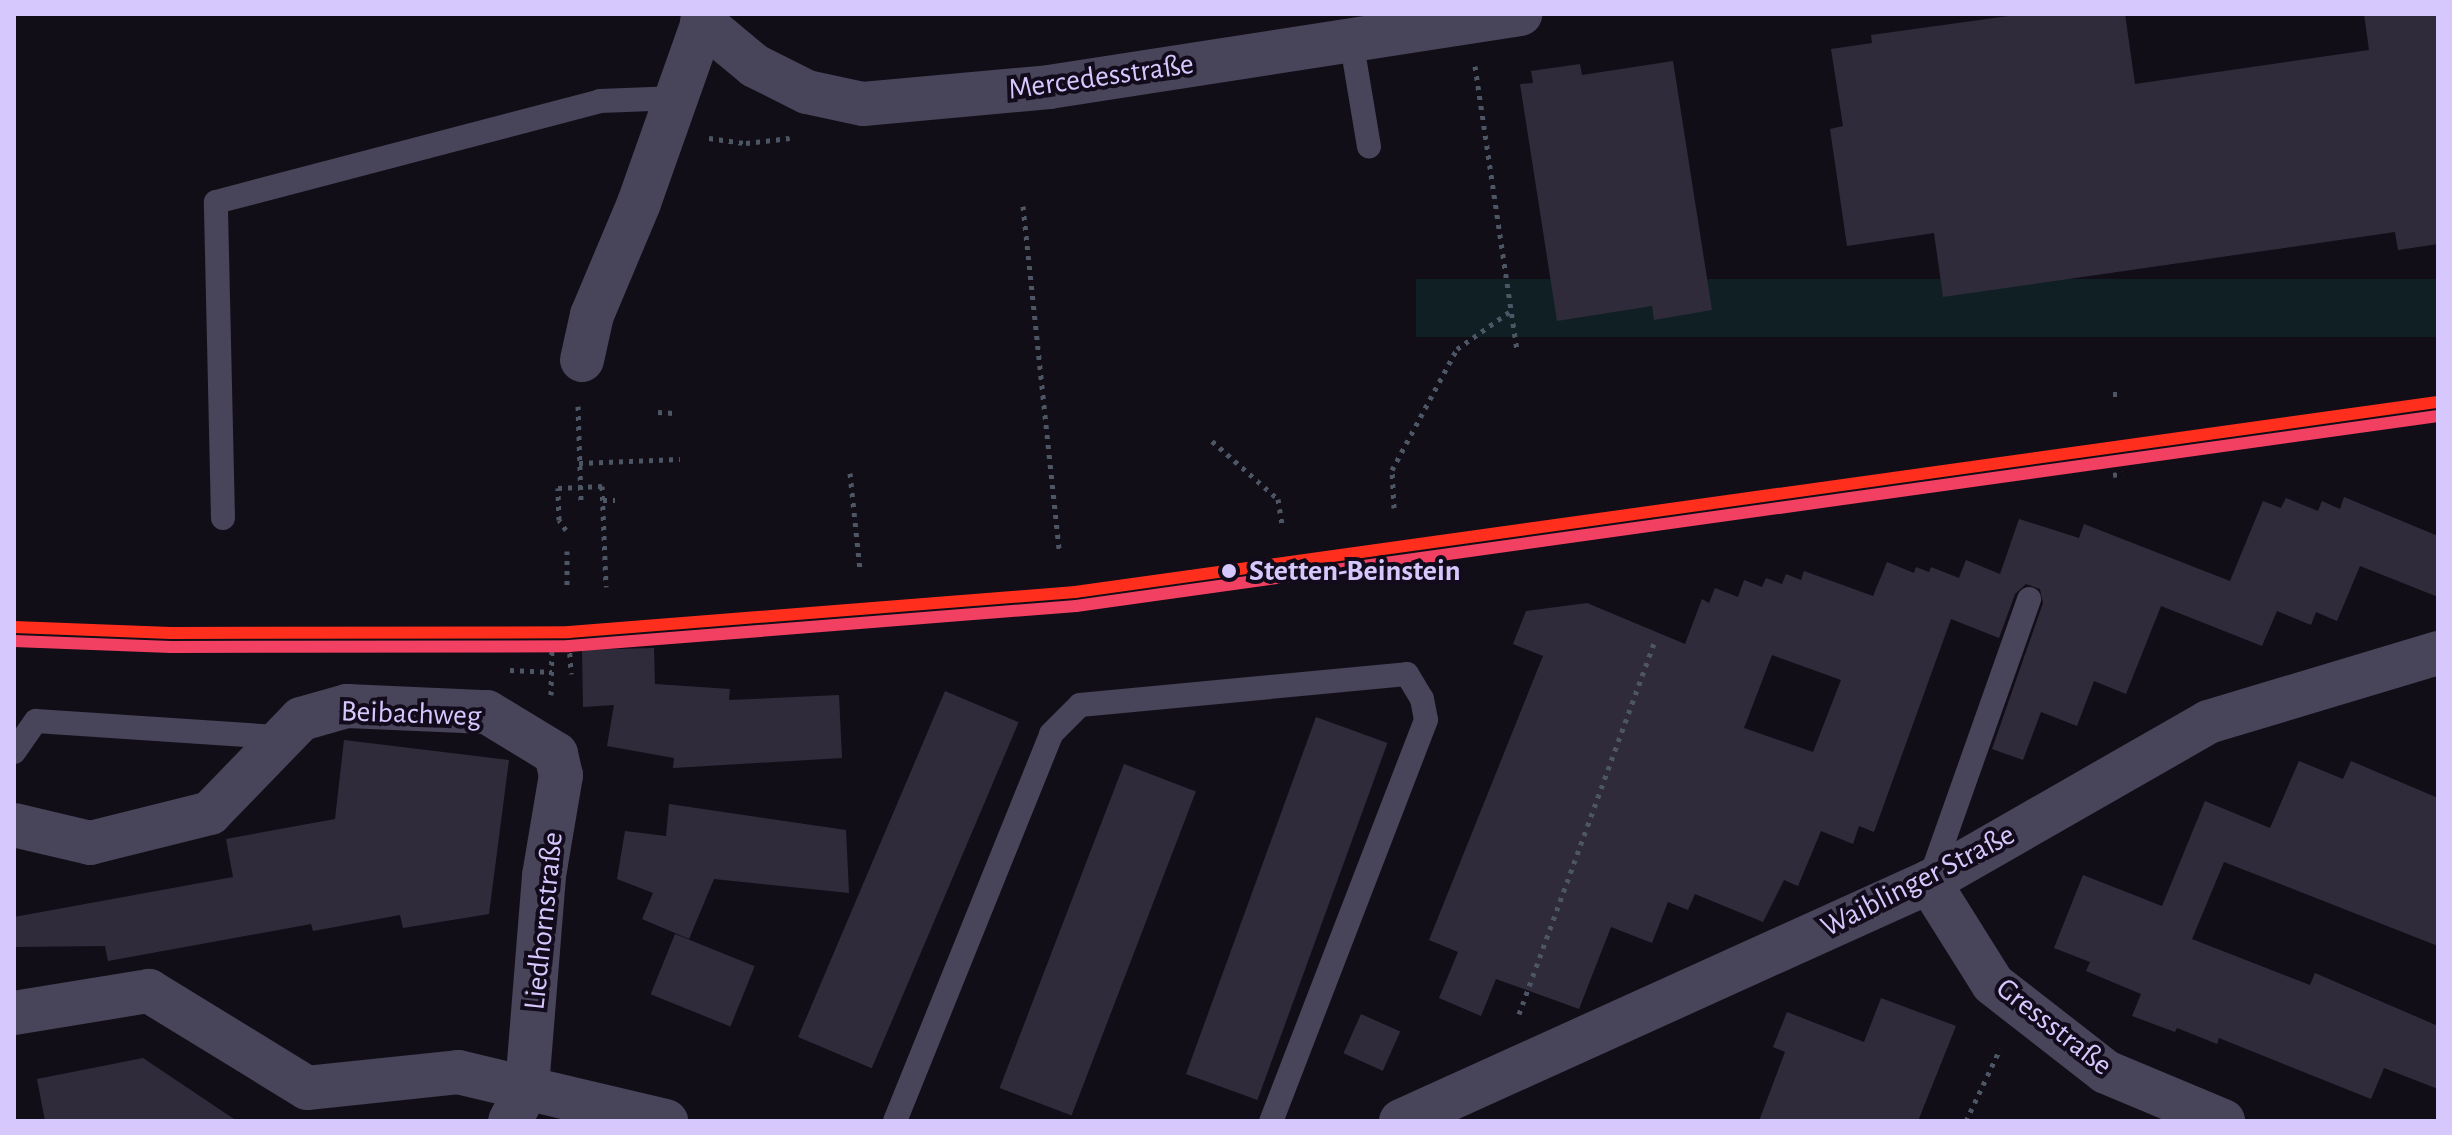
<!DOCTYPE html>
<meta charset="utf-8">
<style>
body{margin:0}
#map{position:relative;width:2452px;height:1135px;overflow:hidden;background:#120e18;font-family:"Alegreya Sans",sans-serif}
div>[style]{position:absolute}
.green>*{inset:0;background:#0f1f23;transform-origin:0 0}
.building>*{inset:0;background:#302b3b;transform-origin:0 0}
.path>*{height:5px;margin-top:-2.5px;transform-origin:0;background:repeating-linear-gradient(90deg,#4d5664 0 4px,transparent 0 10px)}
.service>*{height:24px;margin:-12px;padding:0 12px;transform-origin:12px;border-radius:12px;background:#484459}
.minor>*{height:44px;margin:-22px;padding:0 22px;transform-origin:22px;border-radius:22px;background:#484459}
.rail-1>*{height:12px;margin:-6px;padding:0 6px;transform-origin:6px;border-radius:6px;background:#ff2e1d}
.rail-2>*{height:12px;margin:-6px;padding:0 6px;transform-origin:6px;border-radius:6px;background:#f24062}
.dots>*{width:22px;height:22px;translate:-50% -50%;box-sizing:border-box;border:4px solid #110b1b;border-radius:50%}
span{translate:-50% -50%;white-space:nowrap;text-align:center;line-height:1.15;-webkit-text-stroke:8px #110b1b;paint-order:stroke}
.street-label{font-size:30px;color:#d6c7fd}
.stop-label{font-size:30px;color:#d6c7fd;font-weight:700}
.left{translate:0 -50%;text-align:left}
.frame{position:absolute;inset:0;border:16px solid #d6c7fd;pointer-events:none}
</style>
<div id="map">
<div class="green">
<i style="left:2438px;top:279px;width:58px;height:1022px;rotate:90deg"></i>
</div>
<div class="building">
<i style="clip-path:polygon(2023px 14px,2125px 14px,2135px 84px,2369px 50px,2364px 14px,2438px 14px,2438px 244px,2398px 250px,2395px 232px,1943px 297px,1934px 233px,1847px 246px,1830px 129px,1843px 126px,1831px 49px,1872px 43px,1871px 35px)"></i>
<i style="clip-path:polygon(1673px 61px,1712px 310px,1654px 320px,1652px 306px,1557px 321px,1520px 84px,1533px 83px,1531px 71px,1580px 64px,1582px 75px)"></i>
<i style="clip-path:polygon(evenodd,2344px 497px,2438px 536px,2438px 597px,2360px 566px,2337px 621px,2316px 612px,2311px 625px,2277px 611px,2262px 646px,2161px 606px,2126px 694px,2094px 681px,2077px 726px,2041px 712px,2023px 760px,1992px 749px,2043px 603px,2040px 589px,2026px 584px,2015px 594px,1999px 638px,1951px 619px,1874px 832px,1859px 826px,1853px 844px,1821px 831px,1798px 886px,1784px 880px,1763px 922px,1695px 894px,1688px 910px,1668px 902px,1652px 943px,1611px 927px,1579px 1009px,1496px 979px,1481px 1016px,1439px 998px,1458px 952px,1429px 940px,1543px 656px,1513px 644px,1526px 611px,1587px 603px,1685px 644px,1702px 599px,1709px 603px,1715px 588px,1738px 597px,1744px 580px,1762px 587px,1766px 578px,1782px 584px,1786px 574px,1801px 580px,1804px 571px,1873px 596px,1887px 562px,1914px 573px,1916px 567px,1929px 572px,1931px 567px,1959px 578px,1966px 560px,2000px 574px,2019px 519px,2079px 538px,2084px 524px,2230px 581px,2263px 501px,2281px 508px,2286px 498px,2318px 511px,2322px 501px,2340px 509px,2344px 497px,1772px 655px,1841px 680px,1813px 752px,1744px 728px,1772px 655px)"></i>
<i style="clip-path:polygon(654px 648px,655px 684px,730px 689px,729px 700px,839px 695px,842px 758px,673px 768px,674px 758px,607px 746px,614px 705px,583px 707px,582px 650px)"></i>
<i style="left:945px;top:691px;width:80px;height:376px;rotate:23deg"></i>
<i style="left:1316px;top:717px;width:76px;height:380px;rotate:20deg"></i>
<i style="clip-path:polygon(344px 740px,509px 760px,489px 914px,403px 928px,400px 915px,313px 931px,311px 924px,108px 961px,105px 946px,14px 947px,14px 917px,233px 877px,226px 839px,335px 819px)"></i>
<i style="clip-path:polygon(2299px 761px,2343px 779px,2351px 761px,2438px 798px,2438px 946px,2224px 862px,2192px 939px,2310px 985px,2315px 973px,2438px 1026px,2438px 1089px,2384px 1068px,2371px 1099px,2219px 1038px,2217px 1044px,2177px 1028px,2175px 1032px,2132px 1016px,2141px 994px,2086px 971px,2090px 962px,2054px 948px,2083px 875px,2162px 906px,2205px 801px,2270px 828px)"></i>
<i style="left:1124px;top:764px;width:77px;height:347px;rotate:21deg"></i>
<i style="clip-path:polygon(669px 804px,846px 830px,849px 893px,714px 879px,689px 939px,642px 919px,653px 893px,617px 879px,625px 831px,666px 836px)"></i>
<i style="left:675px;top:934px;width:86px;height:65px;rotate:22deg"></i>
<i style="clip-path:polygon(1881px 998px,1956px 1026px,1918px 1121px,1759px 1121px,1785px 1052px,1773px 1047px,1787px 1012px,1864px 1042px)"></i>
<i style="left:1361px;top:1014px;width:43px;height:43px;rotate:24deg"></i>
<i style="clip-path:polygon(143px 1058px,237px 1121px,45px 1121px,37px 1079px)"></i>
</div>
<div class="path">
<i style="left:1475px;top:66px;width:289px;rotate:81.6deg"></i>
<i style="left:709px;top:138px;width:37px;rotate:8deg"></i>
<i style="left:746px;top:143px;width:44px;rotate:-6.5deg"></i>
<i style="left:1023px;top:206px;width:345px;rotate:84deg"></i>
<i style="left:2113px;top:394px;width:5px"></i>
<i style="left:578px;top:406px;width:95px;rotate:88.2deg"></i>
<i style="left:658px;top:412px;width:16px;rotate:4deg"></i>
<i style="left:1212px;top:441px;width:88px;rotate:41.3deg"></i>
<i style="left:1278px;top:499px;width:24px;rotate:81deg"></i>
<i style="left:579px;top:463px;width:101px;rotate:-2.3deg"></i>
<i style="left:850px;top:473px;width:97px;rotate:84.1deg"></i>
<i style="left:2113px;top:475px;width:10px;rotate:-11deg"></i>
<i style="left:603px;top:500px;width:12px"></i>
<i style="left:1394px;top:508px;width:38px;rotate:-93deg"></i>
<i style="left:1392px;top:470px;width:137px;rotate:-61.8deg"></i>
<i style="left:1457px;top:349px;width:64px;rotate:-35.4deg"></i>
<i style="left:566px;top:530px;width:12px;rotate:-125deg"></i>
<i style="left:559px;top:520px;width:32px;rotate:-92deg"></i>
<i style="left:558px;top:488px;width:44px;rotate:-2.6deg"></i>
<i style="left:602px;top:486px;width:101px;rotate:87.7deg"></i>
<i style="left:567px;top:551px;width:37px;rotate:90deg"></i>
<i style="left:569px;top:643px;width:31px;rotate:86deg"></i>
<i style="left:510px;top:670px;width:42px;rotate:2.7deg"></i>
<i style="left:551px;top:695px;width:51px;rotate:-88.9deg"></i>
<i style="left:1519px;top:1014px;width:395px;rotate:-70deg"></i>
<i style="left:1966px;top:1121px;width:80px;rotate:-64.7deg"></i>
</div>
<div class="service">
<i style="left:1351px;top:39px;width:109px;rotate:80.5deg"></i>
<i style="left:223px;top:518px;width:316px;rotate:-91.3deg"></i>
<i style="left:216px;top:202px;width:397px;rotate:-14.7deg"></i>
<i style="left:600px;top:101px;width:77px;rotate:-2.2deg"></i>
<i style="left:14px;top:752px;width:38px;rotate:-55deg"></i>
<i style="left:36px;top:721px;width:244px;rotate:3.8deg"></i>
<i style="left:1930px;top:879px;width:297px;rotate:-70.5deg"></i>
<i style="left:895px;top:1121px;width:417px;rotate:-68deg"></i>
<i style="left:1051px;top:734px;width:41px;rotate:-45deg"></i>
<i style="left:1080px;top:705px;width:328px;rotate:-5.4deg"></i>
<i style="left:1407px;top:674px;width:29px;rotate:59deg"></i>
<i style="left:1422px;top:699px;width:21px;rotate:79deg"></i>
<i style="left:1426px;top:720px;width:430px;rotate:111.1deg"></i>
</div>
<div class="minor">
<i style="left:702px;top:22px;width:69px;rotate:39.7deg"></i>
<i style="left:755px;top:66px;width:58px;rotate:26.6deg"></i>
<i style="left:807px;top:92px;width:57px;rotate:12.1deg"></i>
<i style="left:863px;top:104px;width:187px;rotate:-5.2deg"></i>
<i style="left:1049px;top:87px;width:477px;rotate:-8.8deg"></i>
<i style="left:582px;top:360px;width:46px;rotate:-77.5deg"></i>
<i style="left:592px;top:315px;width:121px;rotate:-67.2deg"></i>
<i style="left:639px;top:203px;width:201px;rotate:-70.5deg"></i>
<i style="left:14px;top:825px;width:78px;rotate:13.3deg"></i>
<i style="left:90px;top:843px;width:124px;rotate:-14deg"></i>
<i style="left:210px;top:813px;width:131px;rotate:-45.9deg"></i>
<i style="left:301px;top:719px;width:48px;rotate:-15.8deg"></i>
<i style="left:347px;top:706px;width:140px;rotate:2.5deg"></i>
<i style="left:487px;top:712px;width:81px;rotate:31.3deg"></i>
<i style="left:556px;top:754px;width:22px;rotate:77deg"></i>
<i style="left:561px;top:775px;width:102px;rotate:99.6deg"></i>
<i style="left:544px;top:876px;width:214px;rotate:94.6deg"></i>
<i style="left:527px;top:1089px;width:36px;rotate:118deg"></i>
<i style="left:1929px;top:882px;width:120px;rotate:57.9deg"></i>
<i style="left:1993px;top:984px;width:143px;rotate:37.9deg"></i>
<i style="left:2106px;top:1072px;width:127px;rotate:22.7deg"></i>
<i style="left:14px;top:1013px;width:137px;rotate:-9.3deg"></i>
<i style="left:149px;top:991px;width:185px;rotate:31.5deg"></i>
<i style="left:307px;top:1088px;width:152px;rotate:-6deg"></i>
<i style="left:458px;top:1072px;width:214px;rotate:13.3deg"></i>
<i style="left:1401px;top:1121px;width:580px;rotate:-24.35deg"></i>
<i style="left:1929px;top:882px;width:322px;rotate:-29.8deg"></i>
<i style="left:2208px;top:722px;width:240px;rotate:-16.7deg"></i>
</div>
<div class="rail-1">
<i style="left:14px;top:627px;width:157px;rotate:2.2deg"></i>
<i style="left:171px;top:633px;width:398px;rotate:-0.1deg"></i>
<i style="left:569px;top:632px;width:508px;rotate:-4.52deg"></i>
<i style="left:1075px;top:592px;width:1376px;rotate:-7.94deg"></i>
</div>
<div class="rail-2">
<i style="left:14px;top:641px;width:157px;rotate:2.2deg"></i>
<i style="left:171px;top:647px;width:398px;rotate:-0.1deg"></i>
<i style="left:569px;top:646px;width:509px;rotate:-4.51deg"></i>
<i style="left:1076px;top:606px;width:1375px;rotate:-7.94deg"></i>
</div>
<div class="dots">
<i style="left:1229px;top:571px;background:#d6c7fd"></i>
</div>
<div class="street-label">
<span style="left:1101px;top:77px;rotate:-8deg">Mercedesstraße</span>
<span style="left:411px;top:714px;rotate:2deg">Beibachweg</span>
<span style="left:1918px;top:881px;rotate:-27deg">Waiblinger Straße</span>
<span style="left:544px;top:921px;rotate:-84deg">Liedhornstraße</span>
<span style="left:2054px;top:1027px;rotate:38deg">Gressstraße</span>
</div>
<div class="stop-label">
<span class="left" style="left:1249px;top:571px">Stetten-Beinstein</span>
</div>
<div class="frame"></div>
</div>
